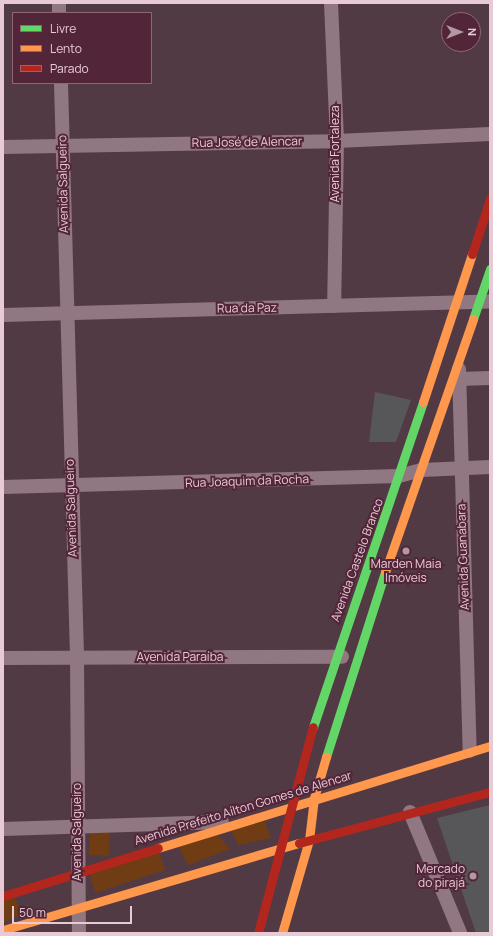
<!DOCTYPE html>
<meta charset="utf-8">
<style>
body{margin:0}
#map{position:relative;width:493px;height:936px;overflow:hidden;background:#523a44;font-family:Manrope,sans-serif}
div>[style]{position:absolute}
.green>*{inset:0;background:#6f3c14;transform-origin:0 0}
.building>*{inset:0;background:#575759}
.street>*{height:14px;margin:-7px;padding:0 7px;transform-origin:7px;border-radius:7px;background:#917782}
.fast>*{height:9px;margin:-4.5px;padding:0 4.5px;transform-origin:4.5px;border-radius:4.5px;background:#63d668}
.slow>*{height:9px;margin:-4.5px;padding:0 4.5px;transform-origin:4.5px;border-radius:4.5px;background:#ff974d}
.jam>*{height:9px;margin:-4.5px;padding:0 4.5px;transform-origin:4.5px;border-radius:4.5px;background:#b3261e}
.dots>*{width:11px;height:11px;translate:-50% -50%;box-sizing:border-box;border:2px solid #522539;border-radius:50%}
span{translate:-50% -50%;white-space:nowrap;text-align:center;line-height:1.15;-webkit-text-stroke:4px #522539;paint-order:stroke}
.street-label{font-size:12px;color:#e7cad5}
.poi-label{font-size:12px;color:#e7cad5}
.right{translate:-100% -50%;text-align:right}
.frame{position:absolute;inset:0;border:4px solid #e7cad5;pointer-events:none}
.legend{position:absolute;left:12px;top:12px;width:140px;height:72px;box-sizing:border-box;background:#522539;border:1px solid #8e6777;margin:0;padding:5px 7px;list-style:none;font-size:12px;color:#e7cad5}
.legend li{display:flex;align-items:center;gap:8px;height:20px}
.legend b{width:20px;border:1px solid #8e6777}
.north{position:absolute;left:441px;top:12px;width:40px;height:40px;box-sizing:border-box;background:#522539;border:1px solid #8e6777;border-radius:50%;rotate:90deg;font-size:11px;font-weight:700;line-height:16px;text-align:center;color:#e7cad5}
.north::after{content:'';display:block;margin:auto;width:14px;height:18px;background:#b398a2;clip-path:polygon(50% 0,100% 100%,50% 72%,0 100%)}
.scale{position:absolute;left:12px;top:906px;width:120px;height:18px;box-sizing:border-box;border:2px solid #e7cad5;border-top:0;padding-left:5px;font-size:12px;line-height:14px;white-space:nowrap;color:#e7cad5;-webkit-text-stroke:3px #522539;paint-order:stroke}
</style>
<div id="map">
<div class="green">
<i style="clip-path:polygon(264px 820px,271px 838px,238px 845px,230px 828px)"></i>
<i style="left:90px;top:829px;width:20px;height:26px;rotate:3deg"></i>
<i style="clip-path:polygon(216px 833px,230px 849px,188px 865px,177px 844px)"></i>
<i style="left:159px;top:852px;width:19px;height:73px;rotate:72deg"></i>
<i style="clip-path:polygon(14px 897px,23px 915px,3px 922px,3px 900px)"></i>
</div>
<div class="building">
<i style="clip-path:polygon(375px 392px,411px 400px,396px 442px,369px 442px)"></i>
<i style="clip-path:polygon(490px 805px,490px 933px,476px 933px,437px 818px)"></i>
</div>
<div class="street">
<i style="left:59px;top:3px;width:10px;rotate:90deg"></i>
<i style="left:331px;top:3px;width:138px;rotate:87.5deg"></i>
<i style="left:337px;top:141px;width:165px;rotate:91deg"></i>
<i style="left:61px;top:83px;width:573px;rotate:88.4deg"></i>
<i style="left:77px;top:656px;width:277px;rotate:89.6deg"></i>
<i style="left:3px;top:147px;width:334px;rotate:-1deg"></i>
<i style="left:337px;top:141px;width:153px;rotate:-2.6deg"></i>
<i style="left:3px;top:315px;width:487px;rotate:-1.6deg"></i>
<i style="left:459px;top:369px;width:382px;rotate:88.4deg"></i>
<i style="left:459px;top:379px;width:31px;rotate:-2deg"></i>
<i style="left:3px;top:487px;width:396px;rotate:-1.6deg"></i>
<i style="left:399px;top:476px;width:24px;rotate:-15deg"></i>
<i style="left:422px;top:470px;width:68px;rotate:-2.5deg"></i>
<i style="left:3px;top:658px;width:339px;rotate:-0.2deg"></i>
<i style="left:410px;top:812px;width:131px;rotate:67.5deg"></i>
<i style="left:3px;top:829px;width:219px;rotate:-1.8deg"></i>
</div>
<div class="fast">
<i style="left:473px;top:319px;width:53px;rotate:-71.2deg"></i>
<i style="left:313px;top:727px;width:343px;rotate:-71.3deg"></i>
<i style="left:326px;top:757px;width:194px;rotate:-72.3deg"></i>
</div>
<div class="slow">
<i style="left:423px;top:402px;width:156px;rotate:-71.7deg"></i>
<i style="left:385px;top:572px;width:268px;rotate:-70.8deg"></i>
<i style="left:158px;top:848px;width:347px;rotate:-17.1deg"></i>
<i style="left:3px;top:930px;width:309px;rotate:-16.4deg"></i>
<i style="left:282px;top:933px;width:97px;rotate:-73.8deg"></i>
<i style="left:309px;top:840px;width:42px;rotate:-83.2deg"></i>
<i style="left:314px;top:798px;width:43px;rotate:-73.7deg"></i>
</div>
<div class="jam">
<i style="left:472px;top:254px;width:58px;rotate:-71.9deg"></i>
<i style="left:299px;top:843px;width:198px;rotate:-15deg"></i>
<i style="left:3px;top:896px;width:162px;rotate:-17.2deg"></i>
<i style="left:258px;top:933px;width:213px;rotate:-75.1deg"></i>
</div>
<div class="dots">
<i style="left:406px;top:551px;background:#b398a2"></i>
<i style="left:473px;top:876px;background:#b398a2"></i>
</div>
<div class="street-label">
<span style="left:247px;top:142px;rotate:-1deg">Rua José de Alencar</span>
<span style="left:335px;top:154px;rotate:-90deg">Avenida Fortaleza</span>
<span style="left:63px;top:184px;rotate:-91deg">Avenida Salgueiro</span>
<span style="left:247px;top:308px;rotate:-1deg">Rua da Paz</span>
<span style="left:247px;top:481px;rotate:-2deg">Rua Joaquim da Rocha</span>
<span style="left:71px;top:508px;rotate:-92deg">Avenida Salgueiro</span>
<span style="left:463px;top:557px;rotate:-92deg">Avenida Guanabara</span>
<span style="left:357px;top:560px;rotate:-70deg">Avenida Castelo Branco</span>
<span style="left:180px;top:657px">Avenida Paraíba</span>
<span style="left:243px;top:808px;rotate:-17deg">Avenida Prefeito Aílton Gomes de Alencar</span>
<span style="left:77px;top:832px;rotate:-90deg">Avenida Salgueiro</span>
</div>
<div class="poi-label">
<span style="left:406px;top:571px">Marden Maia<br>Imóveis</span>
<span class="right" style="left:465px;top:876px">Mercado<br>do pirajá</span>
</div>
<div class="frame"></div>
<ul class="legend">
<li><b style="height:5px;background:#63d668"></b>Livre</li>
<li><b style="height:5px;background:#ff974d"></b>Lento</li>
<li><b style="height:5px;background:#b3261e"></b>Parado</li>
</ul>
<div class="north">N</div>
<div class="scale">50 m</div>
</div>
